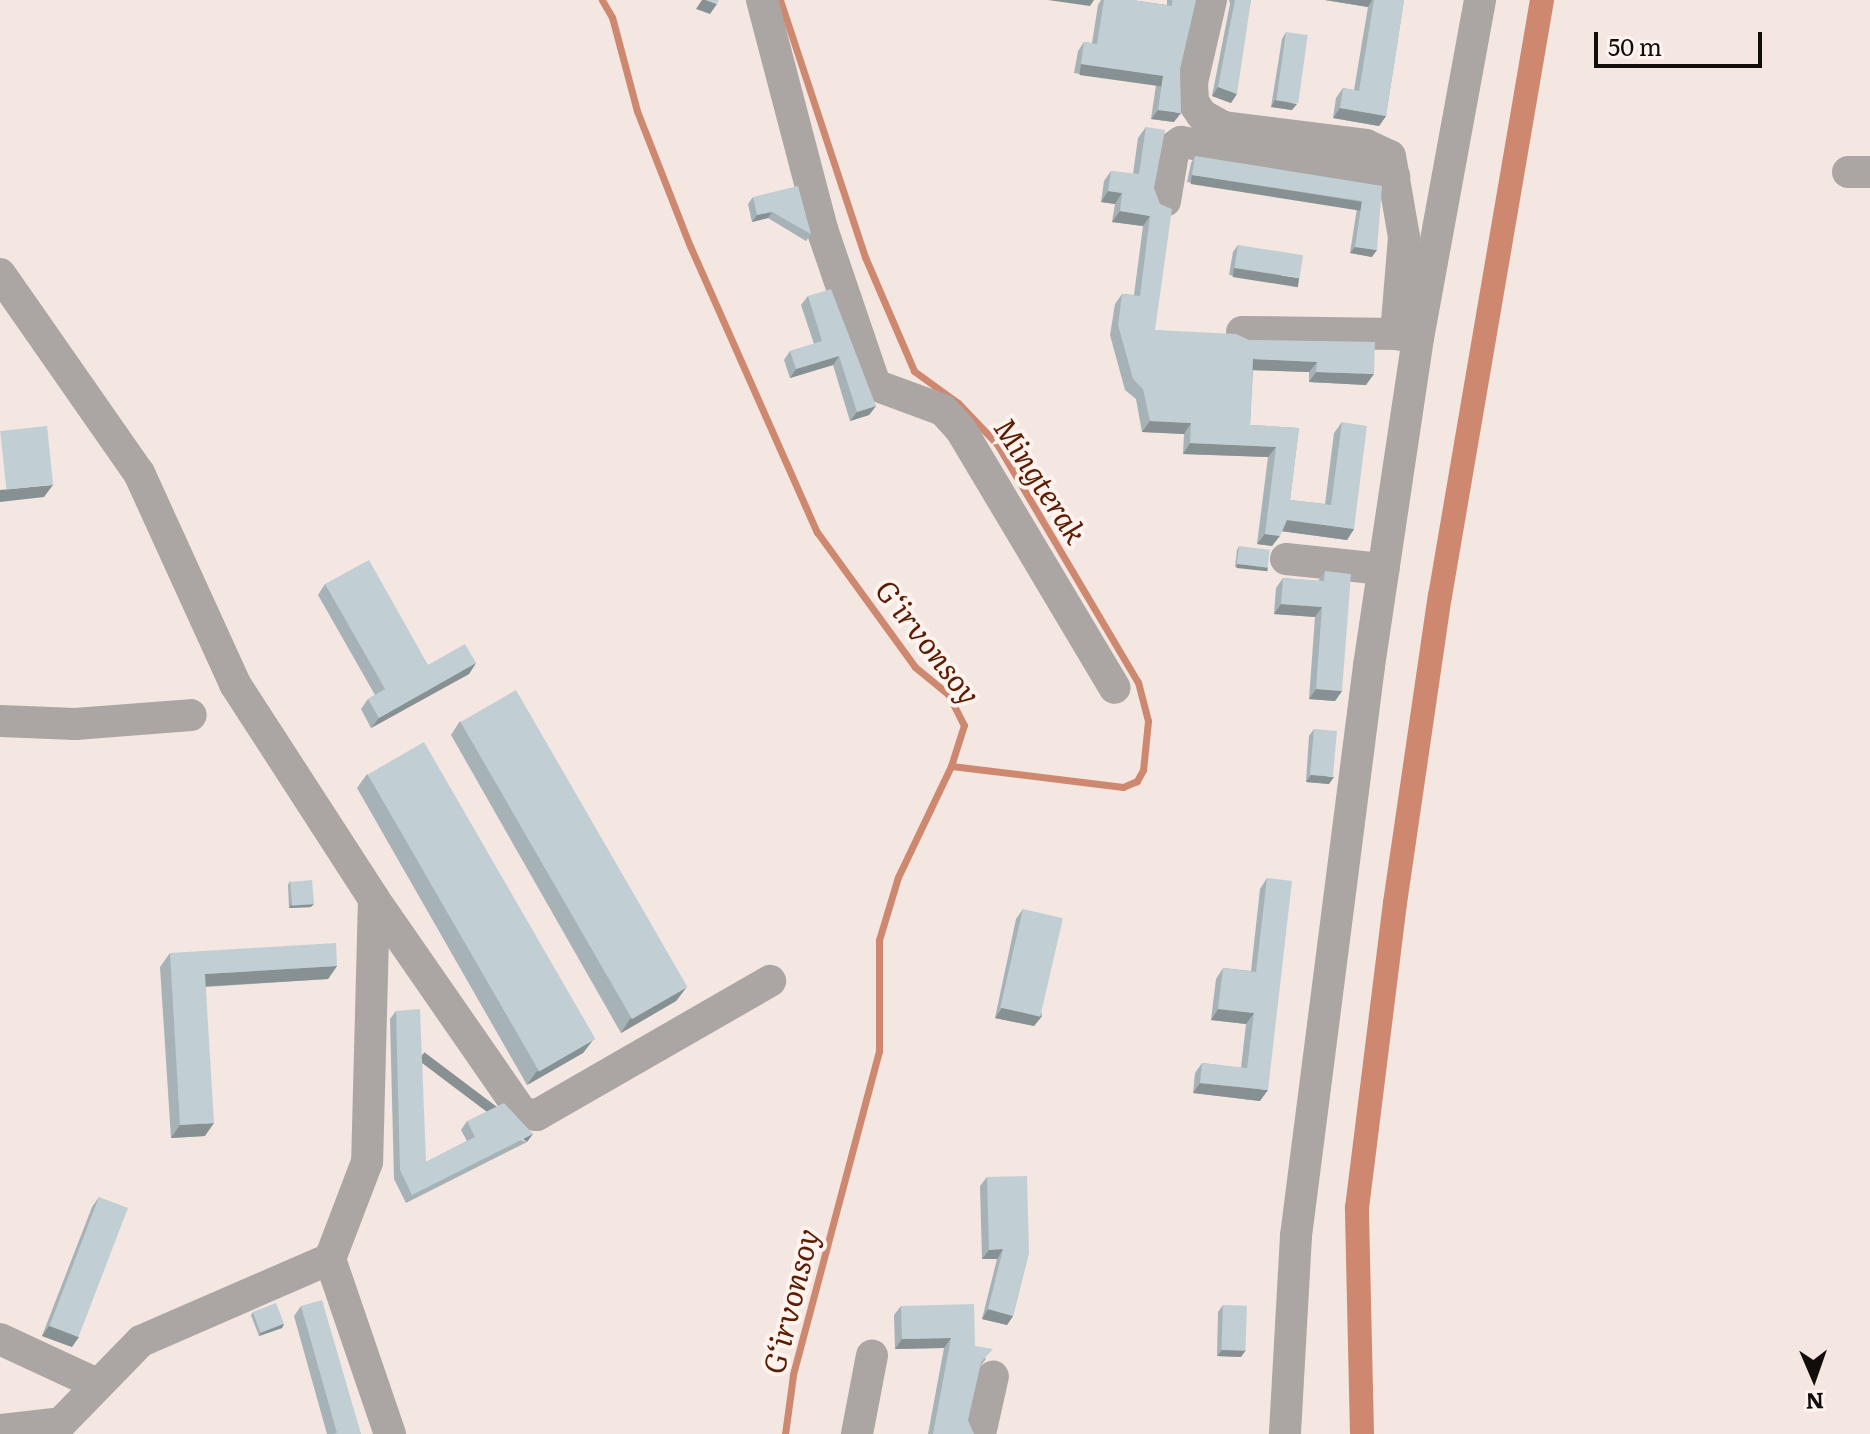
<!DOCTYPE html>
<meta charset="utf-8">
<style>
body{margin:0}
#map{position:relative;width:1870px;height:1434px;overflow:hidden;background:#f4e6e0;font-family:Literata,serif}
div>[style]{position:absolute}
.stream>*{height:7px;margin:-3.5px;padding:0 3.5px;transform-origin:3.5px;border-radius:3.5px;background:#ce886f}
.canal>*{height:24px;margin:-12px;padding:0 12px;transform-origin:12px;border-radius:12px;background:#ce886f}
.minor>*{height:32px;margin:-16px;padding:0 16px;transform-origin:16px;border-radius:16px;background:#aba5a3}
.wall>*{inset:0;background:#a6b2b6}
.shaded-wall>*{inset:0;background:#879194;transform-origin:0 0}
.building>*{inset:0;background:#c1cfd4;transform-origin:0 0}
span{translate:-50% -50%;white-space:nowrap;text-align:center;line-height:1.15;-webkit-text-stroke:8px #fff3ef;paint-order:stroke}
.water-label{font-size:30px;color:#5c1d02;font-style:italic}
.north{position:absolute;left:1774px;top:1338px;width:80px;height:80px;-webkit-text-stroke:6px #fff3ef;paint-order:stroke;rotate:178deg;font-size:22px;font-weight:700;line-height:32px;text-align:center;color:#110d0b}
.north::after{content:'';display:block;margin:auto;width:28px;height:36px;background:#110d0b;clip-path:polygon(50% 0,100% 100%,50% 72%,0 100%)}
.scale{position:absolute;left:1594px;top:32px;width:168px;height:36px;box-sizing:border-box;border:4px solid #110d0b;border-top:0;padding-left:10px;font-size:24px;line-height:28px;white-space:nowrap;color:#110d0b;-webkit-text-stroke:6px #fff3ef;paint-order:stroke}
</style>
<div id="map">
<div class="stream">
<i style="left:602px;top:0;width:20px;rotate:60deg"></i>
<i style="left:612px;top:17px;width:97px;rotate:75.1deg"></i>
<i style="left:637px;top:111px;width:145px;rotate:68.6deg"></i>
<i style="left:690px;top:246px;width:313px;rotate:66.1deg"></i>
<i style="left:817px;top:532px;width:167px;rotate:54deg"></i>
<i style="left:915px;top:667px;width:43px;rotate:39.3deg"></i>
<i style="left:948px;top:694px;width:35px;rotate:63deg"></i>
<i style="left:964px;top:725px;width:43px;rotate:107.6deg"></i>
<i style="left:951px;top:766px;width:123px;rotate:115.5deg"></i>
<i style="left:898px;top:877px;width:66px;rotate:106.8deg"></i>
<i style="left:879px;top:940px;width:111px;rotate:90deg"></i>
<i style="left:879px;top:1051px;width:335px;rotate:104.9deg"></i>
<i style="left:793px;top:1375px;width:60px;rotate:97.7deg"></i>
<i style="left:780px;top:0;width:271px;rotate:71.7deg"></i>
<i style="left:865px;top:257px;width:124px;rotate:66.7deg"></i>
<i style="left:914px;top:371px;width:54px;rotate:36deg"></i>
<i style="left:958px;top:403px;width:57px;rotate:46.4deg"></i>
<i style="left:997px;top:444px;width:277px;rotate:59.4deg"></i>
<i style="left:1138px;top:682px;width:40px;rotate:75.6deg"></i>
<i style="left:1148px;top:721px;width:49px;rotate:95.8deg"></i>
<i style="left:1143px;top:770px;width:13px;rotate:119deg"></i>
<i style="left:1137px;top:781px;width:15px;rotate:157deg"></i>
<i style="left:1123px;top:787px;width:173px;rotate:-173deg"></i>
</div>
<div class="canal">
<i style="left:1362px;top:1434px;width:226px;rotate:-91.3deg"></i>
<i style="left:1357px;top:1208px;width:307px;rotate:-82.9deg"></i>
<i style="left:1395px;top:903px;width:310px;rotate:-81.7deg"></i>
<i style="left:1440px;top:596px;width:605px;rotate:-80.29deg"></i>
</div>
<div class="minor">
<i style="left:762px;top:0;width:237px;rotate:75.3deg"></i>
<i style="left:822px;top:229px;width:165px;rotate:71.2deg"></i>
<i style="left:875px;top:385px;width:72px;rotate:20.2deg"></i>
<i style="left:943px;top:410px;width:27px;rotate:48deg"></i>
<i style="left:961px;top:430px;width:300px;rotate:59.2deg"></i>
<i style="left:1211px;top:0;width:84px;rotate:103deg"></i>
<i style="left:1192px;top:82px;width:20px;rotate:87deg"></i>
<i style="left:1193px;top:102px;width:16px;rotate:55deg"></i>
<i style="left:1202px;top:115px;width:25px;rotate:29deg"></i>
<i style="left:1224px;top:127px;width:143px;rotate:7.2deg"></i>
<i style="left:1366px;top:145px;width:26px;rotate:25deg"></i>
<i style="left:1390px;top:156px;width:82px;rotate:80.2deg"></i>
<i style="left:1404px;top:237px;width:97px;rotate:94.7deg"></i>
<i style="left:1396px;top:334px;width:22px;rotate:10deg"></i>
<i style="left:1418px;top:338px;width:332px;rotate:98.5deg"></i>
<i style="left:1369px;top:666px;width:575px;rotate:97.3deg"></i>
<i style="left:1296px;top:1236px;width:198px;rotate:93.2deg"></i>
<i style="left:1848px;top:172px;width:22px"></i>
<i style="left:1165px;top:201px;width:55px;rotate:-80.5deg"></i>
<i style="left:1174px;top:147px;width:9px;rotate:-36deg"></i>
<i style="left:1181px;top:142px;width:216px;rotate:9.1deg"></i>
<i style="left:0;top:274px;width:243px;rotate:55.1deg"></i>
<i style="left:139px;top:473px;width:232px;rotate:65.5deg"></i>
<i style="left:235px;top:684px;width:256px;rotate:57.1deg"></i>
<i style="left:374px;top:899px;width:263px;rotate:91.5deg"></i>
<i style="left:367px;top:1162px;width:104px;rotate:110.9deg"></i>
<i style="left:330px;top:1259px;width:185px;rotate:71.1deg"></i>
<i style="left:1242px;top:332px;width:154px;rotate:0.7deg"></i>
<i style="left:1418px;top:338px;width:344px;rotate:-79.6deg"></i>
<i style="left:1286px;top:559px;width:98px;rotate:5.9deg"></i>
<i style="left:0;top:721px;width:75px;rotate:2.3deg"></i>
<i style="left:75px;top:724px;width:116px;rotate:-4.4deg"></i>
<i style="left:374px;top:899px;width:260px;rotate:55.3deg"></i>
<i style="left:522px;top:1113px;width:15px;rotate:8deg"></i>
<i style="left:537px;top:1115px;width:269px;rotate:-29.9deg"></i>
<i style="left:0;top:1339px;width:105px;rotate:24.9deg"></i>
<i style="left:0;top:1430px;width:61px;rotate:-6.5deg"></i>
<i style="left:61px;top:1423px;width:115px;rotate:-45.7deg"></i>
<i style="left:141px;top:1341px;width:206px;rotate:-23.5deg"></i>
<i style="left:857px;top:1434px;width:80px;rotate:-79.2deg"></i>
<i style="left:980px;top:1434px;width:59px;rotate:-77.4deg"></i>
</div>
<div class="wall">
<i style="clip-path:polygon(1101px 0,1132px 0,1167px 5px,1167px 0,1196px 0,1180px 69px,1174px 122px,1151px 119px,1156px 85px,1074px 73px,1078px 51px,1084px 42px,1092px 43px,1098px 5px)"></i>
<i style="clip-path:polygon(1229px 0,1251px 0,1231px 103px,1212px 96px,1230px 4px)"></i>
<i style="clip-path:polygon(1325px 0,1404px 0,1386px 116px,1379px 126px,1333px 118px,1336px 98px,1343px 88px,1354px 90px,1368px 7px)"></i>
<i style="clip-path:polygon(1286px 32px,1292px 110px,1271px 107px,1282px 39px)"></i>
<i style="clip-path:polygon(1146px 127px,1154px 188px,1155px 330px,1249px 340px,1375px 342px,1366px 385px,1309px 382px,1309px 372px,1253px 370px,1250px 425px,1299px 428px,1290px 500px,1325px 504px,1334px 433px,1342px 422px,1354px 529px,1347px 540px,1282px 531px,1272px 546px,1257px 544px,1268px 457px,1183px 454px,1184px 434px,1142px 432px,1136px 399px,1125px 390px,1110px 335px,1115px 304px,1122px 294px,1134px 295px,1143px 226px,1112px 222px,1115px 204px,1101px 202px,1104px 181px,1111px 171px,1133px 174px,1138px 138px)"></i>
<i style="clip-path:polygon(1195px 156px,1382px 186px,1372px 257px,1350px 253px,1357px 208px,1187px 182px,1191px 163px)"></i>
<i style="clip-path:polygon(753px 197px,811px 234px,806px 241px,768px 218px,752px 222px,748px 204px)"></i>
<i style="clip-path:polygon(1238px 245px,1295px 285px,1229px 275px,1233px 252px)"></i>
<i style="clip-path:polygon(808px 296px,876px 406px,869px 415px,850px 421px,833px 365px,790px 378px,784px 360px,790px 351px,814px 344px,801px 305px)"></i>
<i style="clip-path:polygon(1239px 546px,1266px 570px,1235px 567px,1237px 550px)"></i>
<i style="clip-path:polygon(1325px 571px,1342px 691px,1335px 701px,1309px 699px,1315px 617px,1274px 614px,1276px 588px,1283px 578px,1318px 581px)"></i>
<i style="clip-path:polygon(325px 584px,428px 665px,476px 663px,469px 674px,371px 728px,361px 709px,368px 699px,375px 695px,318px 595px)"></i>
<i style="clip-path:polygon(460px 721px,686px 988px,676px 1001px,621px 1033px,451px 735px)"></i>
<i style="clip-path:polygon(1314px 729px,1329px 784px,1306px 782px,1309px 736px)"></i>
<i style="clip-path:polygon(367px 774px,593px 1040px,583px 1053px,527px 1085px,357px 788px)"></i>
<i style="clip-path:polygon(1267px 878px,1260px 1101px,1193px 1093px,1195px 1073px,1202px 1063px,1241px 1068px,1246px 1024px,1211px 1020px,1216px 979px,1223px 968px,1251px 971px,1260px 889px)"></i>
<i style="clip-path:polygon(290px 881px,311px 907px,289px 908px,288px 885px)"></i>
<i style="clip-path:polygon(1023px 909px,1042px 1016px,1034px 1026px,995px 1018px,1016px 919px)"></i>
<i style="clip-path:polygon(170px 953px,337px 966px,328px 979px,206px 987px,205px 1136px,171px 1138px,160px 967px)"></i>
<i style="clip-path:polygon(396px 1011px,426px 1162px,467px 1141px,461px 1130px,467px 1121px,527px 1142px,406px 1203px,394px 1179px,390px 1019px)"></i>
<i style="clip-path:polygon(987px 1177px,1029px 1252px,1013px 1316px,1007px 1325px,982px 1319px,997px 1259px,982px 1259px,980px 1186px)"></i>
<i style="clip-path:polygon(99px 1197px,72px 1347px,42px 1336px,92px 1207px)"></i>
<i style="clip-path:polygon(1223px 1305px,1241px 1357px,1217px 1356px,1218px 1312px)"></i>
<i style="clip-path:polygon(301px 1306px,361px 1434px,327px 1434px,294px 1316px)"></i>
<i style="clip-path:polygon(901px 1306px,975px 1346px,986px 1359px,981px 1365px,968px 1420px,974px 1434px,928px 1434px,944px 1348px,895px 1349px,894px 1315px)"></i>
<i style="clip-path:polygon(253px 1312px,284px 1324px,282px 1328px,259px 1336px,251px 1315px)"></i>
</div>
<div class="shaded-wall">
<i style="clip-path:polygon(702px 0,706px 0,717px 4px,710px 14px,696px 9px)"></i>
<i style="clip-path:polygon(1048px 0,1094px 0,1090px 6px)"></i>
<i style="clip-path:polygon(1325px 0,1372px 0,1368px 7px)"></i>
<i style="left:1081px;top:64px;width:83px;height:11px;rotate:8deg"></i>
<i style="clip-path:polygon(1218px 87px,1237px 94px,1231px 103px,1212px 96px)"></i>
<i style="clip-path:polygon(1275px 100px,1297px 104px,1292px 110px,1271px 107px)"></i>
<i style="clip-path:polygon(1340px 108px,1386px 116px,1379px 126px,1333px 118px)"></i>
<i style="clip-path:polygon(1158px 110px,1181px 113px,1174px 122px,1151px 119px)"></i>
<i style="left:1192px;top:175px;width:172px;height:9px;rotate:9deg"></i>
<i style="clip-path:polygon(1108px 191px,1122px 193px,1115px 204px,1101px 202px)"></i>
<i style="clip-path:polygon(1120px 211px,1150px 216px,1143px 226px,1112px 222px)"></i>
<i style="clip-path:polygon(772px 212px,768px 218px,752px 222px,757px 215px)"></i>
<i style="clip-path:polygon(1355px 247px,1377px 250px,1372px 257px,1350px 253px)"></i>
<i style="left:1234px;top:268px;width:66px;height:9px;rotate:9deg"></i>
<i style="clip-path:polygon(839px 356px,833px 365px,790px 378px,796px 369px)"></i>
<i style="clip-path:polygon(1253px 359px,1317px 362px,1309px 372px,1246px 370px)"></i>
<i style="clip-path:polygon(1316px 372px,1374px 374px,1366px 385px,1309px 382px)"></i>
<i style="clip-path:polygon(876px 406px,869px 415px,850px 421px,857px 412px)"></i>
<i style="clip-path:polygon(1150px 421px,1191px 423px,1184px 434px,1142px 432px)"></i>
<i style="clip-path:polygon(1190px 443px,1276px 447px,1268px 457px,1183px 454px)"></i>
<i style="clip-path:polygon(53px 485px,44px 497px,0 502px,0 490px)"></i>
<i style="clip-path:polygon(1287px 520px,1354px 529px,1347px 540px,1280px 531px)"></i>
<i style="clip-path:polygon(1265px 534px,1280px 536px,1272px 546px,1257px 544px)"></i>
<i style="left:1237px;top:564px;width:31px;height:4px;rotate:6deg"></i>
<i style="clip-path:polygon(1281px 604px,1322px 607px,1315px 617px,1274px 614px)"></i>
<i style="clip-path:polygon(476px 663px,469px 674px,371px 728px,379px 718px)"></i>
<i style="clip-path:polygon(1316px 689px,1342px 691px,1335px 701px,1309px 699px)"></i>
<i style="clip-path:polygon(1311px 775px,1334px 777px,1329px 784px,1306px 782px)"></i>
<i style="clip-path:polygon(314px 904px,311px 907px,289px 908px,291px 905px)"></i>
<i style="clip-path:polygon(337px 966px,328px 979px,195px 987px,205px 974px)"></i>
<i style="clip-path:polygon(686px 988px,676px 1001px,621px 1033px,630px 1019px)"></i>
<i style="clip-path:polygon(1002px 1008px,1042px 1016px,1034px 1026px,995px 1018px)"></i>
<i style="clip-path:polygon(1218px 1009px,1254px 1013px,1246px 1024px,1211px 1020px)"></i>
<i style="clip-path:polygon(593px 1040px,583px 1053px,527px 1085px,536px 1072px)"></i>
<i style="clip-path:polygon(1200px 1083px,1268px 1090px,1260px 1101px,1193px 1093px)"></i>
<i style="clip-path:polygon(214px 1123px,205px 1136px,171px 1138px,180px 1125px)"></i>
<i style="left:533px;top:1134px;width:10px;height:136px;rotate:127deg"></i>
<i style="clip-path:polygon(1003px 1249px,997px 1259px,982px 1259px,989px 1250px)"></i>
<i style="clip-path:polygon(988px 1309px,1013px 1316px,1007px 1325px,982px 1319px)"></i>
<i style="clip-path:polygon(284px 1324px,282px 1328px,259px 1336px,261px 1333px)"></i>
<i style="clip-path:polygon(49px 1326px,79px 1337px,72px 1347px,42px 1336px)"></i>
<i style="clip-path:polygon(951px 1338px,944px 1348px,895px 1349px,902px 1339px)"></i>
<i style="clip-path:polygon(1222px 1350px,1246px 1350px,1241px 1357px,1217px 1356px)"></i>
</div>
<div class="building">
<i style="clip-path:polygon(706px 0,719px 0,717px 4px)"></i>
<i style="clip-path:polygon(1104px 0,1132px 0,1172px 6px,1172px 0,1196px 0,1180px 69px,1181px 113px,1158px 110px,1163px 76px,1081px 64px,1084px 42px,1097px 44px)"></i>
<i style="clip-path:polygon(1235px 0,1251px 0,1237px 94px,1218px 87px)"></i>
<i style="clip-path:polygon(1374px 0,1404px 0,1386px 116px,1340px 108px,1343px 88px,1359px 91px)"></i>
<i style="left:1286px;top:32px;width:22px;height:69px;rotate:8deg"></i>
<i style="clip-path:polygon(1146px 127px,1165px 130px,1154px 188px,1160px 204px,1172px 209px,1155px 330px,1236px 334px,1249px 340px,1375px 342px,1374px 374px,1316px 372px,1317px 362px,1253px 359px,1250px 425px,1299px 428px,1290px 500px,1331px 505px,1342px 422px,1367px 426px,1354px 529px,1287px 520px,1280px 536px,1265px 534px,1276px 447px,1190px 443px,1191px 423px,1150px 421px,1143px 389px,1133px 379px,1118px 325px,1122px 294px,1140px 296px,1150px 216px,1120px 211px,1122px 193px,1108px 191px,1111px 171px,1139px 174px)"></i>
<i style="clip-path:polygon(1195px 156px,1382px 186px,1377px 250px,1355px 247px,1362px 201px,1192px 175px)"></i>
<i style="clip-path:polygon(798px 186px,811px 234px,772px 212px,757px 215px,753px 197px)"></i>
<i style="left:1238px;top:245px;width:66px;height:23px;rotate:9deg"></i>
<i style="clip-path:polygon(831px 289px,876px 406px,857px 412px,839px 356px,796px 369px,790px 351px,822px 341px,808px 296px)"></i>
<i style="left:47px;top:426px;width:59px;height:47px;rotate:84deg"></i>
<i style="left:1239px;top:546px;width:31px;height:18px;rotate:7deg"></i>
<i style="clip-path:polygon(369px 560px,428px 665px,465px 644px,476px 663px,379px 718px,368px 699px,385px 689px,325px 584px)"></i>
<i style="clip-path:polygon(1325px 571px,1351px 574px,1342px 691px,1316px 689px,1322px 607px,1281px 604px,1283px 578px,1324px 581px)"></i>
<i style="left:516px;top:690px;width:343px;height:64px;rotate:60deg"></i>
<i style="left:1314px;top:729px;width:23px;height:46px;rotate:5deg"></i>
<i style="left:424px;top:742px;width:343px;height:65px;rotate:60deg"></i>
<i style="clip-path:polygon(1267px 878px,1292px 881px,1268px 1090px,1200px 1083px,1202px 1063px,1247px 1068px,1254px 1013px,1218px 1009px,1223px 968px,1256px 972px)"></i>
<i style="left:312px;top:880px;width:24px;height:22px;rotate:85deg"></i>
<i style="left:1023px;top:909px;width:41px;height:101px;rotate:13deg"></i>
<i style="clip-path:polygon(336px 943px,337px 966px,205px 974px,214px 1123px,180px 1125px,170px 953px)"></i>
<i style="clip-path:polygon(420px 1009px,426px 1162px,475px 1137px,467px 1121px,504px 1103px,533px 1134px,412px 1195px,400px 1170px,396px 1011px)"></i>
<i style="clip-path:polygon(1027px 1176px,1029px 1252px,1013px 1316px,988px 1309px,1003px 1249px,989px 1250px,987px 1177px)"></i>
<i style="left:99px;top:1197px;width:31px;height:138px;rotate:21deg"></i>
<i style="clip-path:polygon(322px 1300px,361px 1434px,332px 1434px,337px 1433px,301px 1306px)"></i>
<i style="left:276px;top:1303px;width:22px;height:25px;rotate:69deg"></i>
<i style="clip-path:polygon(974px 1304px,975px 1346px,993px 1349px,981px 1362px,968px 1420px,974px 1434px,933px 1434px,951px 1338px,902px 1339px,901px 1306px)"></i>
<i style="left:1223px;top:1305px;width:24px;height:45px;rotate:2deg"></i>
</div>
<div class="water-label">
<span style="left:1042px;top:480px;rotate:57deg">Mingterak</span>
<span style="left:929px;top:641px;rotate:52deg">G‘irvonsoy</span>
<span style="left:789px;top:1301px;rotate:-76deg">G‘irvonsoy</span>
</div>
<div class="north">N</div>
<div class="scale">50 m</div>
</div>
